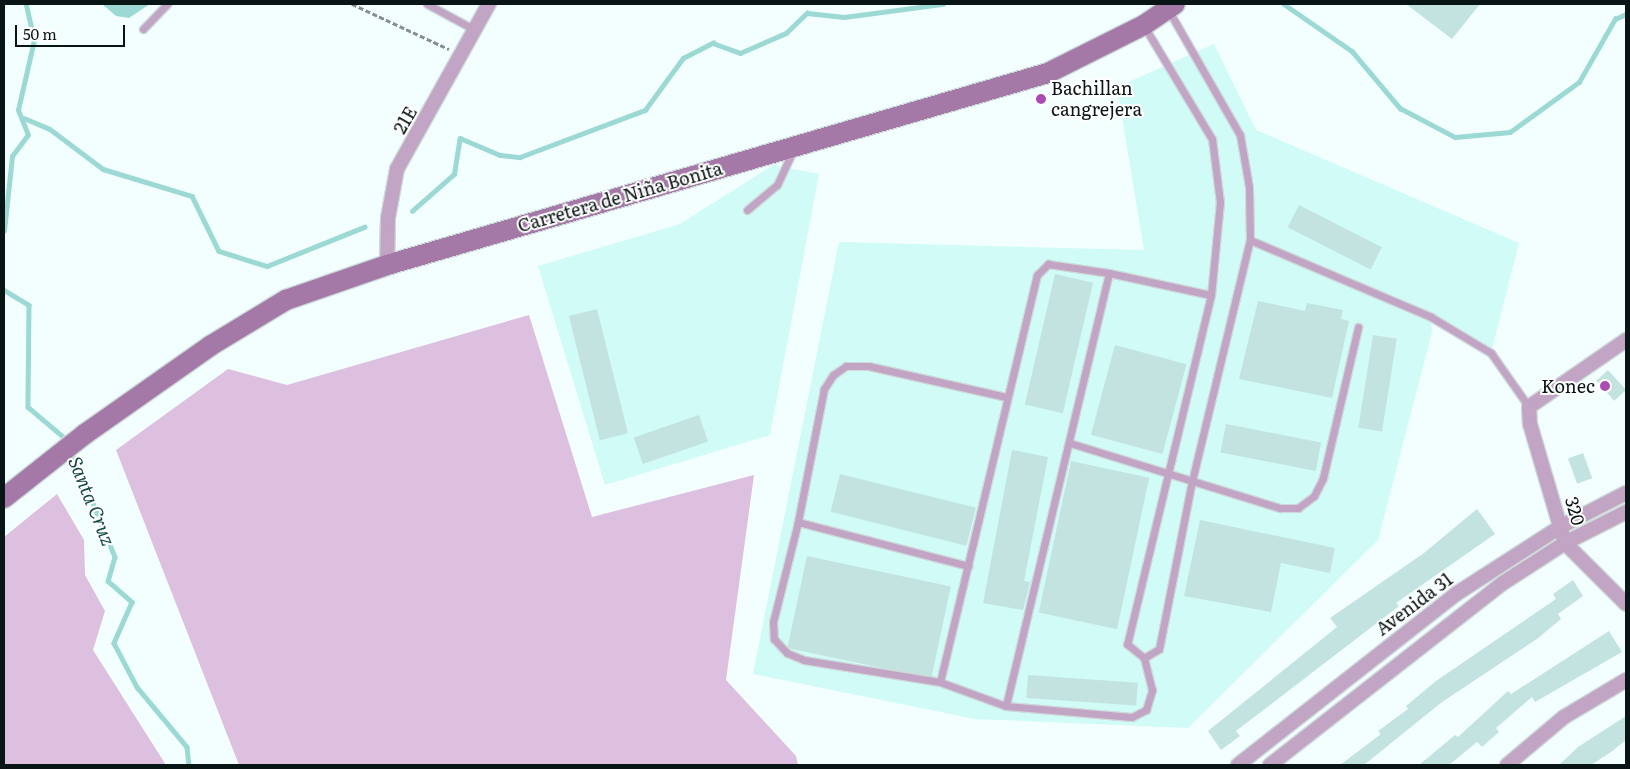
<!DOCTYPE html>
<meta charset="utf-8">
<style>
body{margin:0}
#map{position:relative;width:1630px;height:769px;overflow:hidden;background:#f2fffe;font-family:Literata,serif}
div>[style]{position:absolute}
.built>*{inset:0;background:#d1fbf7}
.green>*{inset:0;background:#ddbfdf}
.water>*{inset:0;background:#9cd9d4}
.stream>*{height:4.5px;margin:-2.25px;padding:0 2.25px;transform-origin:2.25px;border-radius:2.25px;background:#9cd9d4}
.building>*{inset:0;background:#c3e3e0;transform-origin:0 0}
.path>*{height:2.5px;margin-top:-1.25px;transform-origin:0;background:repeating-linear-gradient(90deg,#859190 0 5px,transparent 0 7.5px)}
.roads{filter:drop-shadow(1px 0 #cddad9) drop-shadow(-1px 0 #cddad9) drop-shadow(0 1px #cddad9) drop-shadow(0 -1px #cddad9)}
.lane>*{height:7px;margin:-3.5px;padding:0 3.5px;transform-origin:3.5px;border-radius:3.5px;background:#c2a4c4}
.street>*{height:14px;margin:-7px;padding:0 7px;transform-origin:7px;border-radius:7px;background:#c2a4c4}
.secondary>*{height:20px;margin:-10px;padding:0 10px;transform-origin:10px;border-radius:10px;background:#a479a7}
.dots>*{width:14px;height:14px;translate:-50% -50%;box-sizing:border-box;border:2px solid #fff;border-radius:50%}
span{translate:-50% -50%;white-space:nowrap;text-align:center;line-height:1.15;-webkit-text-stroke:4px #fff;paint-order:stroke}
.poi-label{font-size:18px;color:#091514}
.left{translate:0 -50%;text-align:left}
.right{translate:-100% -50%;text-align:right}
.street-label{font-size:18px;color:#091514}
.water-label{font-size:19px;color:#134946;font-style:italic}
.frame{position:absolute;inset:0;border:5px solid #091514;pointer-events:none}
.scale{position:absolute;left:15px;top:25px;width:110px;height:22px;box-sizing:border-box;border:2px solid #091514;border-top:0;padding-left:6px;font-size:15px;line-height:18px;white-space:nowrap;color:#091514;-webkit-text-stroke:4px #fff;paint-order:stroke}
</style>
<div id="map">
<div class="built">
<i style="clip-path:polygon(1214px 44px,1256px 130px,1519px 243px,1491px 353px,1431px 318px,1432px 332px,1378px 540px,1188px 728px,975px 719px,753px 674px,839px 242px,1144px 250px,1117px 87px)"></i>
<i style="clip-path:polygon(773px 165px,819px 174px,770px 435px,605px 485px,538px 266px,680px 224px)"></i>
</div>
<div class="green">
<i style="clip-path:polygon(529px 315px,592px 517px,754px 475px,726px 680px,796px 756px,798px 765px,239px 765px,116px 450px,228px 369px,287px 385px)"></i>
<i style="clip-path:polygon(57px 494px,84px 540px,85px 575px,105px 611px,93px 650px,166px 765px,4px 765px,4px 537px)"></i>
</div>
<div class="water">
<i style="clip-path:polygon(102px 4px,150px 4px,129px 18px,116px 16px)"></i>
</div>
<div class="stream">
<i style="left:1284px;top:4px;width:83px;rotate:34.7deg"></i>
<i style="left:1352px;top:51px;width:75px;rotate:49.9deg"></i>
<i style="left:1400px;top:108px;width:62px;rotate:27.8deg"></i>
<i style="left:1455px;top:137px;width:55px;rotate:-5.2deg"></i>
<i style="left:1510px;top:132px;width:85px;rotate:-35.9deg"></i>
<i style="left:1579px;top:82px;width:73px;rotate:-60.3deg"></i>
<i style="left:1615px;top:19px;width:12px;rotate:-24deg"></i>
<i style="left:24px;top:118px;width:28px;rotate:23deg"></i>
<i style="left:50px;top:129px;width:66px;rotate:37deg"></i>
<i style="left:103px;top:169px;width:93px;rotate:16.9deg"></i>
<i style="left:192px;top:196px;width:61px;rotate:63.9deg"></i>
<i style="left:219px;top:251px;width:50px;rotate:17.4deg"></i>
<i style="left:267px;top:266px;width:105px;rotate:-21.9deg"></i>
<i style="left:412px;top:211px;width:56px;rotate:-41.4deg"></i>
<i style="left:454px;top:174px;width:36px;rotate:-81deg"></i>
<i style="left:460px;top:138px;width:43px;rotate:23deg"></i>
<i style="left:500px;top:155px;width:20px;rotate:6deg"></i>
<i style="left:520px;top:157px;width:134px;rotate:-20.6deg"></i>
<i style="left:645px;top:110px;width:64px;rotate:-53.8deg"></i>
<i style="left:683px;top:58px;width:34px;rotate:-27deg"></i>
<i style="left:713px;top:43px;width:29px;rotate:20deg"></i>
<i style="left:740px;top:53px;width:50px;rotate:-23.5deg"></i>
<i style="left:786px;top:33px;width:29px;rotate:-44deg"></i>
<i style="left:807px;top:13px;width:37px;rotate:6deg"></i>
<i style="left:844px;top:17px;width:100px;rotate:-7.5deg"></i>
<i style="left:4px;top:231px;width:75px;rotate:-83.9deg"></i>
<i style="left:12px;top:156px;width:26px;rotate:-53deg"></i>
<i style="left:28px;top:135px;width:27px;rotate:-112deg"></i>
<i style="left:18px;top:110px;width:72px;rotate:-77.1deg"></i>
<i style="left:34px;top:40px;width:37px;rotate:-103deg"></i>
<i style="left:4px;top:290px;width:29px;rotate:31deg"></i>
<i style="left:29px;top:305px;width:102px;rotate:90.6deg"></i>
<i style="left:28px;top:407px;width:51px;rotate:40.2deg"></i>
<i style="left:72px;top:452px;width:113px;rotate:67.7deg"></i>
<i style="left:115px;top:557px;width:25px;rotate:106deg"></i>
<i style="left:108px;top:581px;width:32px;rotate:41deg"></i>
<i style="left:132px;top:602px;width:45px;rotate:113.7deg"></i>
<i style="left:114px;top:643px;width:50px;rotate:62.4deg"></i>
<i style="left:137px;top:687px;width:78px;rotate:50.2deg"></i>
<i style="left:187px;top:747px;width:18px;rotate:84deg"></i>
</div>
<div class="building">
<i style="clip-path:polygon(1406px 4px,1480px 4px,1452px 39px)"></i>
<i style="left:1299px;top:205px;width:93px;height:25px;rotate:27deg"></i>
<i style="left:1055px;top:274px;width:39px;height:134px;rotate:13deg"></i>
<i style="clip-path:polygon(1258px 301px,1305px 311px,1307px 303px,1343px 310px,1341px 319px,1349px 321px,1332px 398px,1239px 379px)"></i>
<i style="left:597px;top:309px;width:128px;height:29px;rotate:76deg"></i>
<i style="left:1373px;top:335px;width:24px;height:94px;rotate:9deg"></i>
<i style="left:1115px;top:345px;width:74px;height:93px;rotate:15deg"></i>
<i style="left:1608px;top:370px;width:27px;height:16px;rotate:48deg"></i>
<i style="left:699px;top:415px;width:28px;height:69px;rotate:71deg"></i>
<i style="left:1226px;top:424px;width:97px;height:29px;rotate:11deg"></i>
<i style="clip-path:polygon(1012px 450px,1048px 457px,1024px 581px,1030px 582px,1023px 610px,983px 603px)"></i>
<i style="left:1583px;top:453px;width:27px;height:16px;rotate:70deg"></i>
<i style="left:1071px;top:461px;width:80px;height:155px;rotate:12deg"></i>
<i style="left:840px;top:474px;width:140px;height:39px;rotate:14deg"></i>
<i style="clip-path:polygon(1477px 509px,1495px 534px,1396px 603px,1399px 606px,1236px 731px,1240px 736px,1221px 750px,1208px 731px,1337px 627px,1330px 618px,1424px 553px)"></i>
<i style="clip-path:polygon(1200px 520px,1335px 548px,1330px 573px,1281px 563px,1271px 612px,1184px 596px)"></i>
<i style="left:807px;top:556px;width:147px;height:94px;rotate:12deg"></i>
<i style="clip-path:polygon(1573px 580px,1583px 596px,1558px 614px,1561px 619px,1537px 639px,1442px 702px,1364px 765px,1340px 765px,1381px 734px,1378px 731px,1408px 709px,1406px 706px,1436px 681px,1556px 599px,1553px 594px)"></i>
<i style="clip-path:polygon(1609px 631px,1622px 652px,1535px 702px,1532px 697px,1496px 728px,1499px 732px,1482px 747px,1477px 742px,1449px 765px,1419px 765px,1455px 735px,1458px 737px,1508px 691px,1511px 694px)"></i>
<i style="left:1028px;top:675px;width:110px;height:23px;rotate:4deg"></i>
<i style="clip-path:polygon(1626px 716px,1626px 740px,1611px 752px,1591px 765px,1559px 765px,1578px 747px)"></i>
</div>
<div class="path">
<i style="left:352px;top:4px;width:107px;rotate:24.9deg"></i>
</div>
<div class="roads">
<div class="lane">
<i style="left:427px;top:4px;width:55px;rotate:28.4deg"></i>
<i style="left:1144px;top:26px;width:132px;rotate:59deg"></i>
<i style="left:1212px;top:139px;width:64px;rotate:82.8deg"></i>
<i style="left:1220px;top:202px;width:93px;rotate:95.5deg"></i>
<i style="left:1211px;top:295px;width:359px;rotate:103.5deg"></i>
<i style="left:1127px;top:644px;width:22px;rotate:39deg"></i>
<i style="left:1144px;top:658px;width:17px;rotate:-31deg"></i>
<i style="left:1159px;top:649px;width:171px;rotate:-78.9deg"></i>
<i style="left:1192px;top:481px;width:248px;rotate:-76.5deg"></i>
<i style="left:1250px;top:240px;width:53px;rotate:-91.1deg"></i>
<i style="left:1249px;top:187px;width:53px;rotate:-99.8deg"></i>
<i style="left:1240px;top:135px;width:143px;rotate:-119.8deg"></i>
<i style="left:143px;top:29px;width:35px;rotate:-46deg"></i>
<i style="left:747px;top:210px;width:39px;rotate:-40deg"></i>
<i style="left:777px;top:185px;width:38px;rotate:-65deg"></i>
<i style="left:1250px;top:240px;width:197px;rotate:23deg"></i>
<i style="left:1431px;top:317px;width:70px;rotate:31deg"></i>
<i style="left:1491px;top:353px;width:66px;rotate:54.9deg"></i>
<i style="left:1109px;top:273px;width:104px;rotate:12.2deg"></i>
<i style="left:1006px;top:397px;width:141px;rotate:-167.3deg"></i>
<i style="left:868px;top:366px;width:22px;rotate:180deg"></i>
<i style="left:846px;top:366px;width:16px;rotate:145deg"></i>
<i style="left:833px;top:375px;width:17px;rotate:123deg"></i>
<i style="left:824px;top:389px;width:136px;rotate:101.1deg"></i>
<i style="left:798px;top:522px;width:103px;rotate:104deg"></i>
<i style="left:773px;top:622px;width:17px;rotate:87deg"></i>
<i style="left:774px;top:639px;width:19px;rotate:47deg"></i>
<i style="left:787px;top:653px;width:18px;rotate:22deg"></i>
<i style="left:804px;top:660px;width:138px;rotate:9.2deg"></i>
<i style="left:940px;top:682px;width:70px;rotate:20deg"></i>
<i style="left:1006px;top:706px;width:126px;rotate:5deg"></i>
<i style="left:1132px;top:717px;width:16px;rotate:-27deg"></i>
<i style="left:1146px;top:710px;width:21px;rotate:-73deg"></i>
<i style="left:1152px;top:690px;width:33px;rotate:-104deg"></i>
<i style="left:1070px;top:443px;width:220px;rotate:17.2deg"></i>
<i style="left:1280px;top:508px;width:18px"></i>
<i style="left:1298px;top:508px;width:20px;rotate:-37deg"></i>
<i style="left:1314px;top:496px;width:20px;rotate:-63deg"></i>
<i style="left:1323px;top:478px;width:155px;rotate:-76.9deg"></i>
<i style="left:798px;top:522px;width:176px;rotate:14.5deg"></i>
<i style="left:940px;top:682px;width:418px;rotate:-76.6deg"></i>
<i style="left:1037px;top:275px;width:16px;rotate:-45deg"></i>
<i style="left:1048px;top:264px;width:62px;rotate:8.4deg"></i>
<i style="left:1109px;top:273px;width:445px;rotate:103.4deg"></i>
</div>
<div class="street">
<i style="left:387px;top:265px;width:47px;rotate:-88.8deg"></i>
<i style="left:388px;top:218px;width:50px;rotate:-79.6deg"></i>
<i style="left:397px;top:169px;width:189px;rotate:-60.9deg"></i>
<i style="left:1626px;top:340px;width:118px;rotate:145.4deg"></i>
<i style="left:1529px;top:407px;width:17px;rotate:87deg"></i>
<i style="left:1530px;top:424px;width:124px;rotate:73.6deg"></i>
<i style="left:1565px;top:543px;width:86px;rotate:45deg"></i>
<i style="left:1238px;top:765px;width:277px;rotate:-38.1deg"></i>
<i style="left:1456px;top:594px;width:124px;rotate:-32.8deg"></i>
<i style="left:1560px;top:527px;width:74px;rotate:-27.3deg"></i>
<i style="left:1270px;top:765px;width:296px;rotate:-38deg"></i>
<i style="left:1503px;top:583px;width:74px;rotate:-32.8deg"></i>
<i style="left:1565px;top:543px;width:68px;rotate:-26.9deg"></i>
<i style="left:1507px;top:765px;width:75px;rotate:-40.1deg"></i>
<i style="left:1564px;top:717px;width:72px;rotate:-30.8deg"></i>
</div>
<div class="secondary">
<i style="left:4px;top:498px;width:103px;rotate:-38.3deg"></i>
<i style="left:85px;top:434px;width:153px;rotate:-35.1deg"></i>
<i style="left:210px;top:346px;width:89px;rotate:-31.2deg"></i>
<i style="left:286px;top:300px;width:107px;rotate:-19.1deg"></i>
<i style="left:387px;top:265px;width:688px;rotate:-16.2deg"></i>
<i style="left:1048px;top:73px;width:107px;rotate:-26.6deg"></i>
<i style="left:1144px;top:25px;width:37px;rotate:-34deg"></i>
</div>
</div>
<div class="dots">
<i style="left:1041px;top:99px;background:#ab4cb4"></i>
<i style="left:1605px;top:386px;background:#ab4cb4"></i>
</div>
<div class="poi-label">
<span class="left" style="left:1051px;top:99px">Bachillan<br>cangrejera</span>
<span class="right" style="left:1595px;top:386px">Konec</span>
</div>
<div class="street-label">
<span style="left:405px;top:120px;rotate:-60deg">21E</span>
<span style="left:620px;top:197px;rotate:-16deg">Carretera de Niña Bonita</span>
<span style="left:1575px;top:511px;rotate:74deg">320</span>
<span style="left:1414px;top:604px;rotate:-37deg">Avenida 31</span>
</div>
<div class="water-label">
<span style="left:92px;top:501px;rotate:68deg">Santa Cruz</span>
</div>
<div class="frame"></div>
<div class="scale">50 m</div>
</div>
